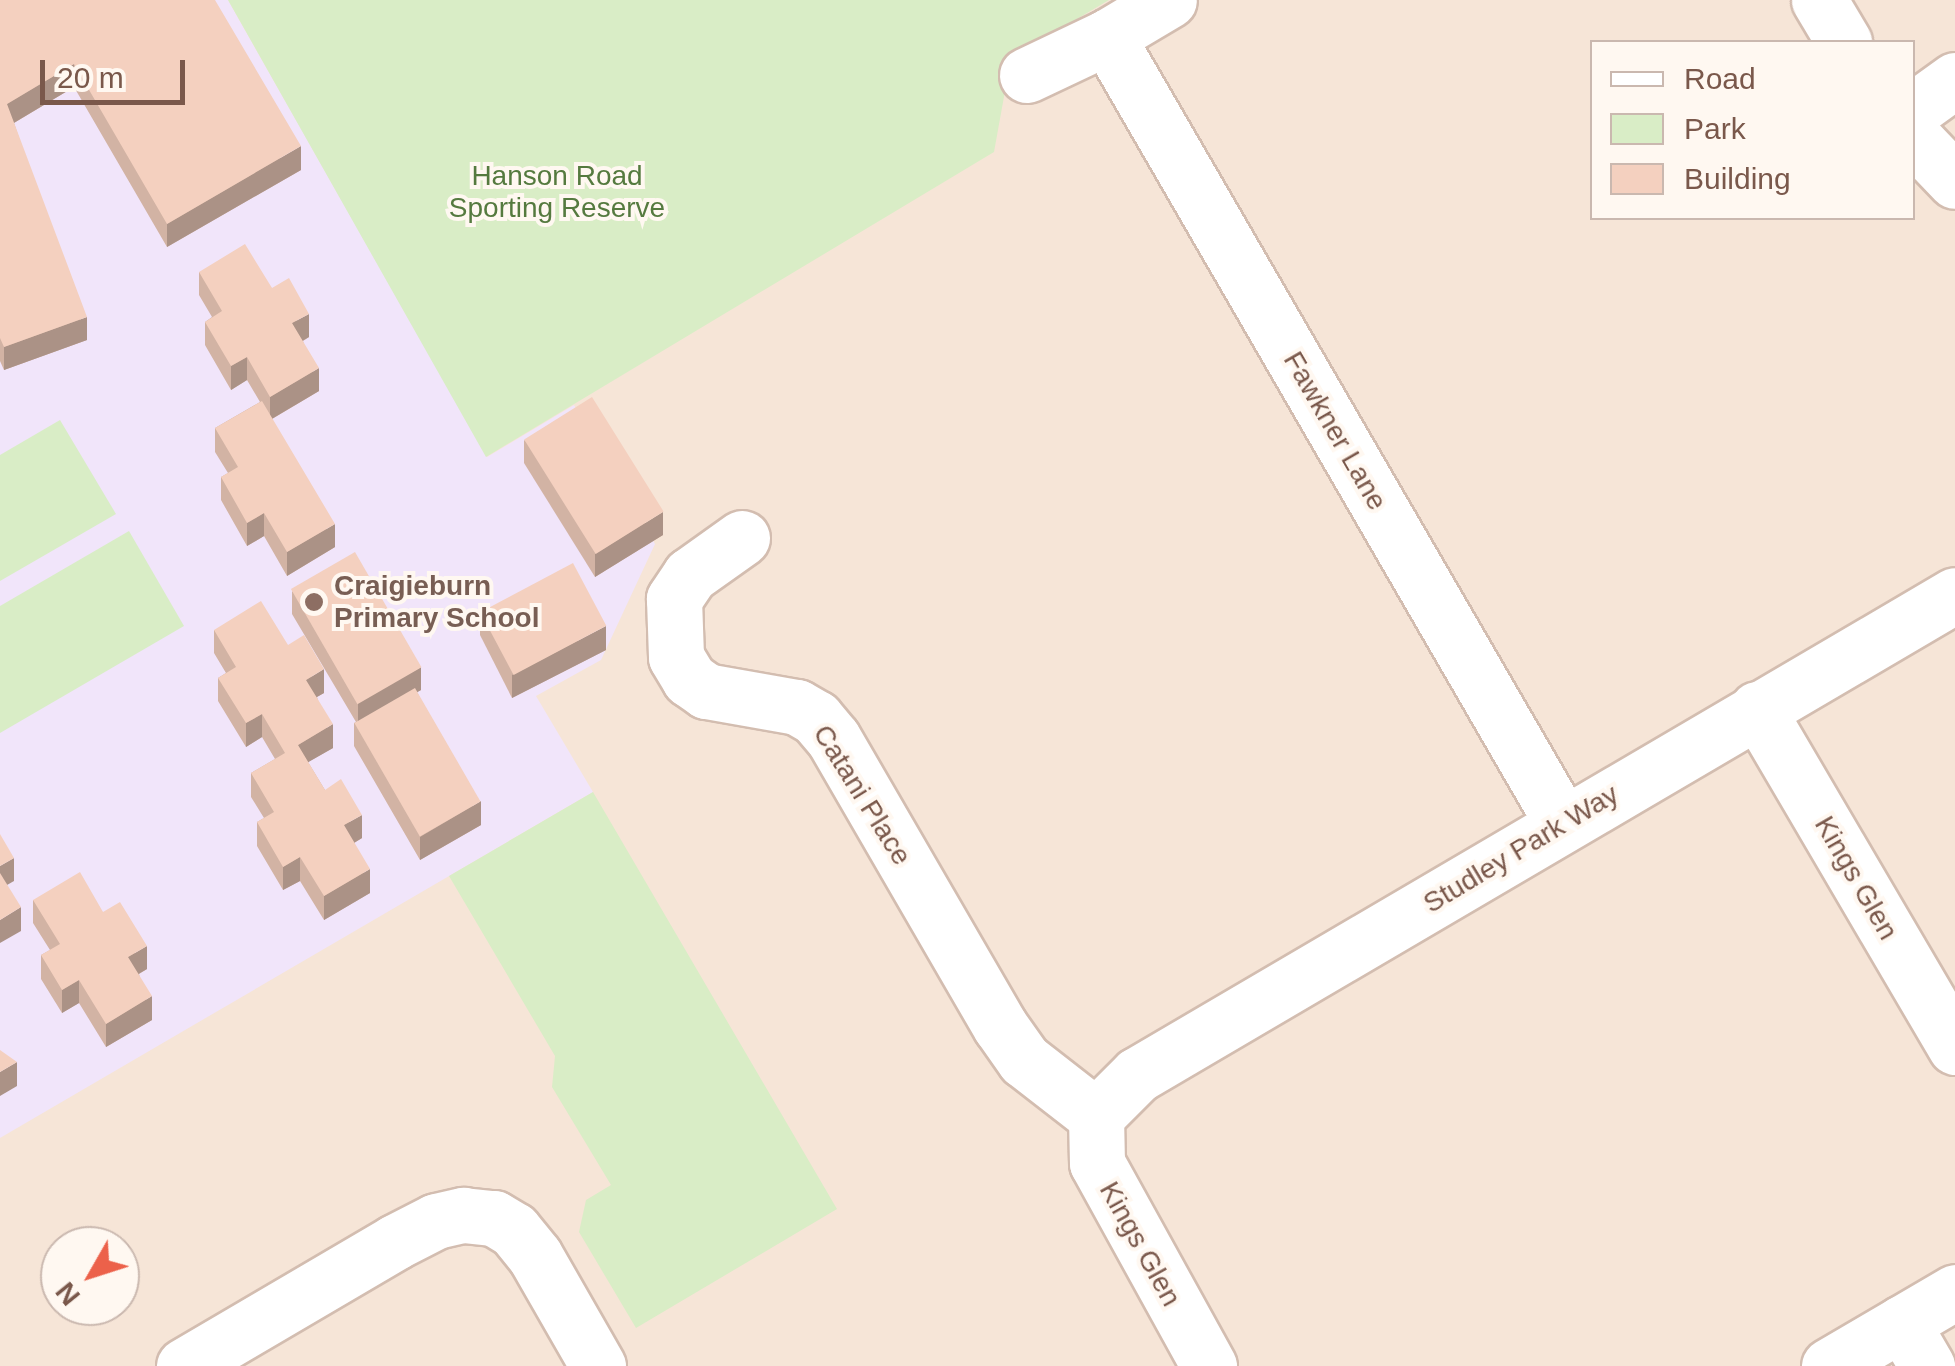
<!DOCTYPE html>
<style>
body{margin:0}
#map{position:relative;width:1955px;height:1366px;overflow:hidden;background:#fdf4e9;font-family:Arial,sans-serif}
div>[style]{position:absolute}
.residential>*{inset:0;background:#f6e5d7}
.education>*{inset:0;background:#f1e5fa}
.green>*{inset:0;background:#d9edc6}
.roads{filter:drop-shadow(2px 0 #d3bdb0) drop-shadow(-2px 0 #d3bdb0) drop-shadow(0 2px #d3bdb0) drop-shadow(0 -2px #d3bdb0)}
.street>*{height:55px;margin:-27.5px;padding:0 27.5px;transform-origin:27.5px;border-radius:27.5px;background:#fff}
.wall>*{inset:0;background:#d2b3a4}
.shaded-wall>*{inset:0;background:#ab9286}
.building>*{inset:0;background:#f4d0bf;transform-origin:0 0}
.dots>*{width:28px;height:28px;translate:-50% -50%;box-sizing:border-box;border:5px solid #fff8f1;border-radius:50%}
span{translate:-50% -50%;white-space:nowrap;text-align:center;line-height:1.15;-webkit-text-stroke:8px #fff8f1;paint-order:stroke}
.park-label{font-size:28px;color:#557a3f}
.street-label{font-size:28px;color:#7a584b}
.education-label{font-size:28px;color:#785e54;font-weight:700}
.left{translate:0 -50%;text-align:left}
.legend{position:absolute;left:1590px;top:40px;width:325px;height:180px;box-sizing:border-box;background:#fff8f1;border:2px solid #cab8af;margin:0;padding:12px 18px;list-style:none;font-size:30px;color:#7a584b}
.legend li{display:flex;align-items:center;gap:20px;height:50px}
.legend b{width:50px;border:2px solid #cab8af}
.north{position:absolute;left:40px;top:1226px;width:100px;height:100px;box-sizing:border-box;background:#fff8f1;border:2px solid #cab8af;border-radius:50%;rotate:231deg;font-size:28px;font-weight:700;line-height:40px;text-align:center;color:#7a584b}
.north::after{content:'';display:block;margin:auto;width:35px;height:45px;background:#ec614a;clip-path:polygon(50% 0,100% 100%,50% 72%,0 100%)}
.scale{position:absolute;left:40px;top:60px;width:145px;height:45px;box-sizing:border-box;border:5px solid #7a584b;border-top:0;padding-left:12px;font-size:30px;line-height:35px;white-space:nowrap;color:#7a584b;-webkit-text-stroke:8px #fff8f1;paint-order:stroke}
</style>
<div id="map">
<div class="residential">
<i style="clip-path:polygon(evenodd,0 0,1955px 0,1955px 1366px,0 1366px,0 0,1592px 42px,1912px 42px,1912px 218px,1592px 218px,1592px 42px,0 0,60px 1246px,120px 1246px,120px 1306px,60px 1306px,60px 1246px)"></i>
</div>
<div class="education">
<i style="clip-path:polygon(0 0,228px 0,487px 457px,574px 405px,655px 544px,601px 660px,536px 696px,593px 792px,0 1138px)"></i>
</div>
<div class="green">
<i style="clip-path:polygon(228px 0,1109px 0,1011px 58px,994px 152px,486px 457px)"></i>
<i style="clip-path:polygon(60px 420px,116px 514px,0 581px,0 455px)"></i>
<i style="clip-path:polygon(129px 531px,184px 626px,0 733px,0 606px)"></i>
<i style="clip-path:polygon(593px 792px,837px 1209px,636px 1328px,579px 1232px,586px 1200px,611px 1185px,552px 1087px,555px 1056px,449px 876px)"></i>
</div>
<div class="roads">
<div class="street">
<i style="left:1819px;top:0;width:49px;rotate:59.2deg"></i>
<i style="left:1107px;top:37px;width:910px;rotate:59.91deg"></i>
<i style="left:1027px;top:75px;width:89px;rotate:-25.4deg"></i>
<i style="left:1107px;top:37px;width:72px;rotate:-30.8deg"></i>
<i style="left:1912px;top:111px;width:53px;rotate:-35.8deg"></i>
<i style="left:1912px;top:136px;width:62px;rotate:46.3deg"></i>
<i style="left:742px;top:538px;width:64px;rotate:144.6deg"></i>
<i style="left:690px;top:575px;width:29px;rotate:124deg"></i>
<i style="left:674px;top:599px;width:58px;rotate:88deg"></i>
<i style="left:676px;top:657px;width:26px;rotate:59deg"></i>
<i style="left:689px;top:679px;width:21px;rotate:35deg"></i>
<i style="left:706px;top:691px;width:92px;rotate:10deg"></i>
<i style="left:797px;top:707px;width:22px;rotate:30deg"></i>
<i style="left:816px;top:718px;width:26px;rotate:50deg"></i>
<i style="left:833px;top:738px;width:333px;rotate:59.9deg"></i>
<i style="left:1000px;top:1026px;width:42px;rotate:54.8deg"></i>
<i style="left:1024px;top:1060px;width:91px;rotate:37.9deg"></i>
<i style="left:1757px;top:709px;width:392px;rotate:59.6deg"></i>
<i style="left:1096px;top:1116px;width:58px;rotate:-45deg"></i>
<i style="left:1137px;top:1075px;width:948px;rotate:-30.4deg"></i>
<i style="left:1096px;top:1116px;width:47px;rotate:88.8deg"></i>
<i style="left:1097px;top:1163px;width:232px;rotate:61.1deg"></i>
<i style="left:1902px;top:1323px;width:50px;rotate:59.8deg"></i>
<i style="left:184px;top:1366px;width:245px;rotate:-30.4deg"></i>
<i style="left:395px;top:1242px;width:46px;rotate:-27.1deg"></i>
<i style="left:436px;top:1221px;width:28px;rotate:-13deg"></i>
<i style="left:463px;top:1215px;width:31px;rotate:6deg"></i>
<i style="left:494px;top:1218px;width:23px;rotate:31deg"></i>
<i style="left:514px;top:1230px;width:33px;rotate:51deg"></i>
<i style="left:535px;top:1256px;width:127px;rotate:60.2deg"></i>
<i style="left:1829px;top:1366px;width:146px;rotate:-30.4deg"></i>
</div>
</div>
<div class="wall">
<i style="clip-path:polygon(0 0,301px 170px,167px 247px,74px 87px,14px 123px,87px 340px,4px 370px,0 361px)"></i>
<i style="clip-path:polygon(199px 272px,272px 288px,309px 337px,303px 341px,319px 391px,272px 419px,335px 547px,287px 576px,264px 536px,247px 546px,221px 500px,221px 477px,228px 473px,215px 452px,215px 428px,260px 402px,247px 380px,231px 390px,205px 345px,205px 322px,212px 317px,199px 295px)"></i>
<i style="clip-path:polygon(524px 440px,663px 535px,595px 577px,524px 463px)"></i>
<i style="clip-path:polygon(292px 591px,421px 690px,417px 692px,481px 825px,420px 860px,354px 746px,354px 723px,356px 722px,292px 614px)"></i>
<i style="clip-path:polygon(480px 612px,606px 650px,512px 698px,480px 635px)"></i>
<i style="clip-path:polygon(214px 630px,288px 645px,324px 693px,317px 697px,333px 748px,308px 762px,325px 790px,362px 838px,354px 843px,370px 893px,324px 920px,300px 881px,283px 890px,257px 846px,257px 822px,264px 818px,251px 797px,251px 773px,275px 759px,262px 737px,246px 747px,218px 701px,218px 678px,226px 673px,214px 653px)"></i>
<i style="clip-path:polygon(33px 900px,103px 912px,147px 969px,139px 974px,152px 1020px,106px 1047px,79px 1003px,62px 1013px,41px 979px,41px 955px,50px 950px,33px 923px)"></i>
</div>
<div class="shaded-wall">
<i style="clip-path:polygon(74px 64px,74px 87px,7px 127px,7px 104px)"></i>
<i style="clip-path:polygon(301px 146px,301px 170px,167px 247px,167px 224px)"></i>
<i style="clip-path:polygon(309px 314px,309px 337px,292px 347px,292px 323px)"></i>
<i style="clip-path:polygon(87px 317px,87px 340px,4px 370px,4px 347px)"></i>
<i style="clip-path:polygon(247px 357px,247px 380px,231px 390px,231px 366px)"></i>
<i style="clip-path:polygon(319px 368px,319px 391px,270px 420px,270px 397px)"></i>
<i style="clip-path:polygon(663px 512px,663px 535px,595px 577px,595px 554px)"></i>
<i style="clip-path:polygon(264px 513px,264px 536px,247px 546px,247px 523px)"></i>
<i style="clip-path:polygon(335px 524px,335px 547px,287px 576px,287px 552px)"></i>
<i style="clip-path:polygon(606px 626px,606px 650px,512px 698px,512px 675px)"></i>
<i style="clip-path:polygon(421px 667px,421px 690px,358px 726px,358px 702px)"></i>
<i style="clip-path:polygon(324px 669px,324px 693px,306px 703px,306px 680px)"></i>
<i style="clip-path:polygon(262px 714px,262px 737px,246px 747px,246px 723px)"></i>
<i style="clip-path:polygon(333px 724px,333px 748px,298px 768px,298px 745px)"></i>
<i style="clip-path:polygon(481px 801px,481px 825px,420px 860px,420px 837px)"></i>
<i style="clip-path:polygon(362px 815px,362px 838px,344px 849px,344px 825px)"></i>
<i style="clip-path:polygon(300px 857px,300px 881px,283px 890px,283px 867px)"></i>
<i style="clip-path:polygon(14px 858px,14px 881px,0 889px,0 866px)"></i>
<i style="clip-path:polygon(370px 869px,370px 893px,324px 920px,324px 896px)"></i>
<i style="clip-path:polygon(21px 907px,21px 931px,0 943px,0 920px)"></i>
<i style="clip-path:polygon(147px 946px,147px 969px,128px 980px,128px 957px)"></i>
<i style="clip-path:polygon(79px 980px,79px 1003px,62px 1013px,62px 990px)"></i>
<i style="clip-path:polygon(152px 996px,152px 1020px,106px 1047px,106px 1024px)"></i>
<i style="clip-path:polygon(17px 1062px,17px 1086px,0 1096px,0 1072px)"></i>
</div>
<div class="building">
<i style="clip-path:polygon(0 0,215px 0,301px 146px,167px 224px,74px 64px,7px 104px,87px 317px,4px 347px,0 338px)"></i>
<i style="clip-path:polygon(245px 244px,272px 288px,289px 278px,309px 314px,292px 323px,319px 368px,270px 397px,247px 357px,231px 366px,205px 322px,222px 311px,199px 272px)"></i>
<i style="left:592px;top:397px;width:135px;height:80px;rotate:58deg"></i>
<i style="clip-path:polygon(262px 401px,335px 524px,287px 552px,264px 513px,247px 523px,221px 477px,238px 467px,215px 428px)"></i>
<i style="left:355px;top:552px;width:133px;height:74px;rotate:60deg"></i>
<i style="left:573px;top:563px;width:71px;height:105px;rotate:62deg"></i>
<i style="clip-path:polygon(261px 601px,288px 645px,304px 635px,324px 669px,306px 680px,333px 724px,298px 745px,325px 790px,341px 779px,362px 815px,344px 825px,370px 869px,324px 896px,300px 857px,283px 867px,257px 822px,274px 812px,251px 773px,285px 753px,262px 714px,246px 723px,218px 678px,236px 667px,214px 630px)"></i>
<i style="left:415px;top:688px;width:131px;height:70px;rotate:60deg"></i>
<i style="clip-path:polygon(0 834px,14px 858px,0 866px)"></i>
<i style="clip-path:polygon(80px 872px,103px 912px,120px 902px,147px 946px,128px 957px,152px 996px,106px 1024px,79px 980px,62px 990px,41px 955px,60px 944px,33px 900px)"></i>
<i style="clip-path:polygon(0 873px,21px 907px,0 920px)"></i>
<i style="clip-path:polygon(0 1050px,17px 1062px,0 1072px)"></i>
</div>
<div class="dots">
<i style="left:314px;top:602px;background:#8d6e63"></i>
</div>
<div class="park-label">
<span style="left:557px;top:192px">Hanson Road<br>Sporting Reserve</span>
</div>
<div class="street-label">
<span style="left:1335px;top:431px;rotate:60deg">Fawkner Lane</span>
<span style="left:862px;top:795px;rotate:58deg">Catani Place</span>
<span style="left:1521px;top:849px;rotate:-31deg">Studley Park Way</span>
<span style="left:1856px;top:878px;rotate:60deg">Kings Glen</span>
<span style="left:1140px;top:1244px;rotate:61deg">Kings Glen</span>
</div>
<div class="education-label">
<span class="left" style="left:334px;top:602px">Craigieburn<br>Primary School</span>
</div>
<ul class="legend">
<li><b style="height:12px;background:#fff"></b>Road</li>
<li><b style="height:28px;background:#d9edc6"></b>Park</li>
<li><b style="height:28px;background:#f4d0bf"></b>Building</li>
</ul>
<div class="north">N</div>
<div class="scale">20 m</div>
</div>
